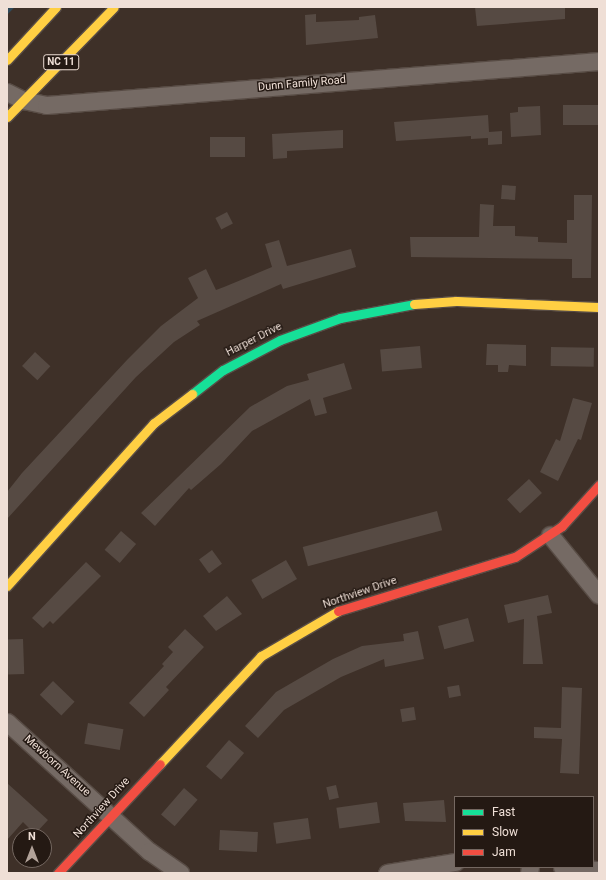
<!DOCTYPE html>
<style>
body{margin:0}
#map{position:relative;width:606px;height:880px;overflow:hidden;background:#3e3028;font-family:Roboto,sans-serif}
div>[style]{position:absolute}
.stream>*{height:4px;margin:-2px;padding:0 2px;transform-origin:2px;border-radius:2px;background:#314a5a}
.building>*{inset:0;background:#564a43;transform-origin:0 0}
.roads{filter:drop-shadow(1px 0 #584c45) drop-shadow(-1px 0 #584c45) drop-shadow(0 1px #584c45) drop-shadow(0 -1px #584c45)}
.street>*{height:17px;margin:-8.5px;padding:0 8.5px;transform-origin:8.5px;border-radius:8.5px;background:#756a64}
.fast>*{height:9px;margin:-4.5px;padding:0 4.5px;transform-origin:4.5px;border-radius:4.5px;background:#16e098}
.slow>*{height:9px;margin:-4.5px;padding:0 4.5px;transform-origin:4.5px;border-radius:4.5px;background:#ffcf43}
.jam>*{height:9px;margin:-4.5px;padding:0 4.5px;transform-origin:4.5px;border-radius:4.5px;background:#f24e42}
span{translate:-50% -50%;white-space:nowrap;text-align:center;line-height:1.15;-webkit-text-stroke:3px #241913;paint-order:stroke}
.shield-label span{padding:1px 3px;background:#241913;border:1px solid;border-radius:3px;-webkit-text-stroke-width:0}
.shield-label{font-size:10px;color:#efdfd6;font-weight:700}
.street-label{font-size:11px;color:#efdfd6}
.frame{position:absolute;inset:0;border:8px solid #efdfd6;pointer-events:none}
.legend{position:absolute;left:454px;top:796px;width:140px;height:72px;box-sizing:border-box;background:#241913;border:1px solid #756861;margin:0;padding:5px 7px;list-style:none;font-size:12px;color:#efdfd6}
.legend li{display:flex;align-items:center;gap:8px;height:20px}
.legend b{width:20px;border:1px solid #756861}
.north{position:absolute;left:12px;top:828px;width:40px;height:40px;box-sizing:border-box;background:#241913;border:1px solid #756861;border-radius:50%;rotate:0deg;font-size:11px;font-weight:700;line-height:16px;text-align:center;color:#efdfd6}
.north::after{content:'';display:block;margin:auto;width:14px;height:18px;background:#b1a299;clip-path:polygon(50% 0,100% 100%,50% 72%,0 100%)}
</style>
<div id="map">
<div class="stream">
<i style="left:7px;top:12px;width:7px;rotate:-45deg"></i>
</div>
<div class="building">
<i style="clip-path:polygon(475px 7px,565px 7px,565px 19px,477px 26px)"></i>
<i style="clip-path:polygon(316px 14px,316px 22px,359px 20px,359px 17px,375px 15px,378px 38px,306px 45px,305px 15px)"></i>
<i style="left:599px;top:105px;width:20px;height:36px;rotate:90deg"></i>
<i style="clip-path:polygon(540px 106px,541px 135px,511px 137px,510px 113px,518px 112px,518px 107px)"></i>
<i style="clip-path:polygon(488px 115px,489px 132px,502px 131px,502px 144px,488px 145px,488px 138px,471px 139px,471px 136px,396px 141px,394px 122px)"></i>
<i style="clip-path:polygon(343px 130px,343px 148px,287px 151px,287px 158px,273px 159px,272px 134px)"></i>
<i style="left:245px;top:137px;width:20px;height:35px;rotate:90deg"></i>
<i style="left:502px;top:185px;width:14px;height:14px;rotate:4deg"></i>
<i style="clip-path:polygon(574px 195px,592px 195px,591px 278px,572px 278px,572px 259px,411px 257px,410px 237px,479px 237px,480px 204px,494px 205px,493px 226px,515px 226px,515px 236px,538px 237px,538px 242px,567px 243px,567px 220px,574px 220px)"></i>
<i style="left:227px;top:212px;width:13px;height:13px;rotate:63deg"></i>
<i style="clip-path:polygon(279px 240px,287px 266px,351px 249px,356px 267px,283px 289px,281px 284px,197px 321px,200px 325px,174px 342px,136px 377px,7px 519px,7px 492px,22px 473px,127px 360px,161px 326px,198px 298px,188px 278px,206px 269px,216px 290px,224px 287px,272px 267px,265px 244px)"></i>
<i style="clip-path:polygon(487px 344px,526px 345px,526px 366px,509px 365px,508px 372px,498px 372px,498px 365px,486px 365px)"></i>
<i style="left:420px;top:346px;width:22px;height:40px;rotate:85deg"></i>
<i style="left:551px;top:347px;width:43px;height:19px;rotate:1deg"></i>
<i style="left:35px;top:352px;width:21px;height:19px;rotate:43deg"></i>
<i style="clip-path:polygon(344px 363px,352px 389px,323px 398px,327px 413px,315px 416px,310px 399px,252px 431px,221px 464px,191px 490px,189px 488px,155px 526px,141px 513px,250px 407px,287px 386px,309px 380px,307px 374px)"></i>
<i style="clip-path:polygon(573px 398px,592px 403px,581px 440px,578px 439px,558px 481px,540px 472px,556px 439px,560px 441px)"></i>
<i style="left:529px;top:479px;width:19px;height:30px;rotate:47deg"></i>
<i style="left:437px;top:511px;width:20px;height:139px;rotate:75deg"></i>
<i style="left:121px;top:531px;width:20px;height:25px;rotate:41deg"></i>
<i style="left:212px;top:550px;width:17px;height:16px;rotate:54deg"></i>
<i style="left:286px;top:560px;width:22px;height:40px;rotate:60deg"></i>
<i style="clip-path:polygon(86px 562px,101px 576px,53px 624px,50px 621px,43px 628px,32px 618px)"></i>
<i style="clip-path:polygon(548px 595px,552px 613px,537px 616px,543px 664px,523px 664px,524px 619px,508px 623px,504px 605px)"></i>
<i style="clip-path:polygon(227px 596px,242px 614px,216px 631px,203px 616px)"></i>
<i style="left:468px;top:618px;width:24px;height:31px;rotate:75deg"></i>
<i style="clip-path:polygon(185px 629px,204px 647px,166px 687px,169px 690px,144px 717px,129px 703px,164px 666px,162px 664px,173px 652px,168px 647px)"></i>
<i style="clip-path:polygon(418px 631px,424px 659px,385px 667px,384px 659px,341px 677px,284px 710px,258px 738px,245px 726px,276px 692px,333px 659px,362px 646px,404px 641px,403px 634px)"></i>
<i style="left:23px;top:639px;width:35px;height:16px;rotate:88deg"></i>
<i style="left:53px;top:681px;width:30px;height:19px;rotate:44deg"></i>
<i style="left:459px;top:685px;width:11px;height:12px;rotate:80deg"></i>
<i style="clip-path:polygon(562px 687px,582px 688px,579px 774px,560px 773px,562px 739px,534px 738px,534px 727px,561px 728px)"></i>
<i style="left:414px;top:707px;width:13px;height:14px;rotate:81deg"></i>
<i style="left:88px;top:723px;width:36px;height:21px;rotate:10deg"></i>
<i style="left:229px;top:740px;width:20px;height:35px;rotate:41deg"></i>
<i style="clip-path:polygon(7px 783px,48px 820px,35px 834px,23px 822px,7px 840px)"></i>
<i style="left:336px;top:785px;width:13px;height:10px;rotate:77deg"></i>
<i style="left:184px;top:788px;width:18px;height:35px;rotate:41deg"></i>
<i style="clip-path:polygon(444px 800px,446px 822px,405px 821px,403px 803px)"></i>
<i style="left:377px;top:802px;width:21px;height:41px;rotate:82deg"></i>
<i style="left:308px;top:818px;width:21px;height:35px;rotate:82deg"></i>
<i style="left:220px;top:830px;width:38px;height:20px;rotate:3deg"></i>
</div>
<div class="roads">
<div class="street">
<i style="left:7px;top:92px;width:18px;rotate:27deg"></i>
<i style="left:23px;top:100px;width:24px;rotate:12deg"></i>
<i style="left:46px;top:105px;width:555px;rotate:-4.55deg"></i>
<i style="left:550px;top:535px;width:77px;rotate:50.8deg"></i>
<i style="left:7px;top:722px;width:192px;rotate:42.3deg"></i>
<i style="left:149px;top:851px;width:38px;rotate:35deg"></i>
<i style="left:562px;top:867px;width:37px;rotate:5deg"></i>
<i style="left:387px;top:873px;width:69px;rotate:-9.2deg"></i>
<i style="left:529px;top:873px;width:6px;rotate:-81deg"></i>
</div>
<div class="fast">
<i style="left:192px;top:394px;width:39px;rotate:-38deg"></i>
<i style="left:223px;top:370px;width:64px;rotate:-27.8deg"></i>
<i style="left:280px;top:340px;width:64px;rotate:-20.1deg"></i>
<i style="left:340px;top:318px;width:75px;rotate:-10.7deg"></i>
</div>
<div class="slow">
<i style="left:7px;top:60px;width:72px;rotate:-47.2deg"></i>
<i style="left:7px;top:117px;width:153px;rotate:-45.8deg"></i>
<i style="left:414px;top:304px;width:42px;rotate:-4.1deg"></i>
<i style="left:456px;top:301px;width:143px;rotate:2.4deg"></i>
<i style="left:7px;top:586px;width:219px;rotate:-48deg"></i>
<i style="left:154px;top:423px;width:48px;rotate:-37.3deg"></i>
<i style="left:160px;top:764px;width:148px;rotate:-46.9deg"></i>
<i style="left:261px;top:656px;width:89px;rotate:-30.3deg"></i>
</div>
<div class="jam">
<i style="left:338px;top:611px;width:185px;rotate:-17deg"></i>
<i style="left:515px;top:557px;width:56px;rotate:-33.4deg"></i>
<i style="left:562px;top:526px;width:55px;rotate:-47.9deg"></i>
<i style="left:58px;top:873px;width:149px;rotate:-46.9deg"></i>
</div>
</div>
<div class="shield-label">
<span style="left:61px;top:62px">NC 11</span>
</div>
<div class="street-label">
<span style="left:302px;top:84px;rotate:-5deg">Dunn Family Road</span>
<span style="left:254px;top:340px;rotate:-27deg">Harper Drive</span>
<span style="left:360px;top:593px;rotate:-19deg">Northview Drive</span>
<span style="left:57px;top:766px;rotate:42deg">Mewborn Avenue</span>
<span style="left:102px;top:808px;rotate:-48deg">Northview Drive</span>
</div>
<div class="frame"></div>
<ul class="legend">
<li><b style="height:5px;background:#16e098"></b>Fast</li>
<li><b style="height:5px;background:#ffcf43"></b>Slow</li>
<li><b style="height:5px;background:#f24e42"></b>Jam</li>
</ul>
<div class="north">N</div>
</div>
